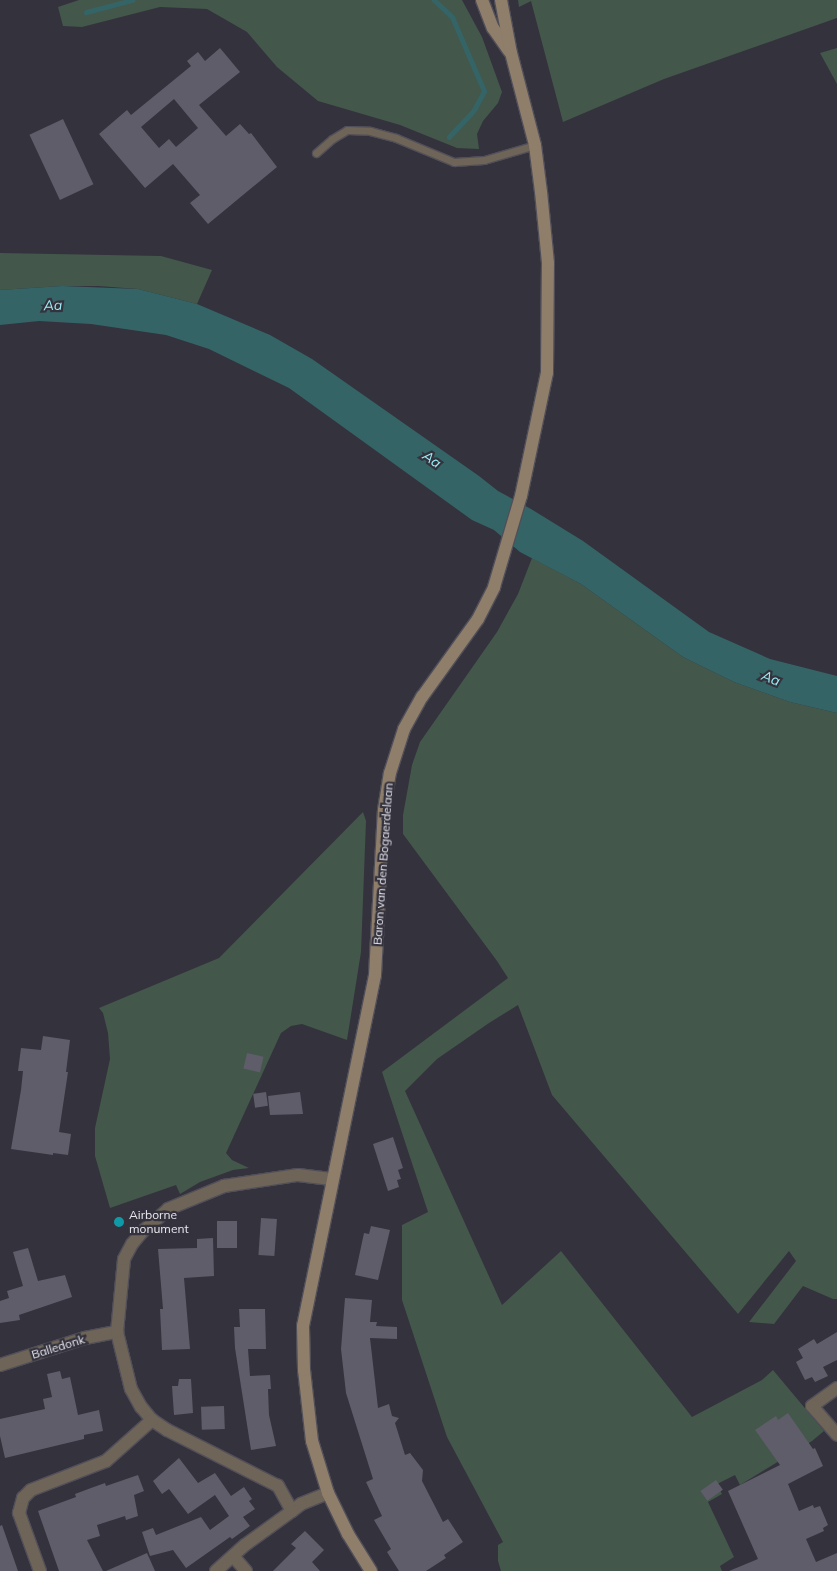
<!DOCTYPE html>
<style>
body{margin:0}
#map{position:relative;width:837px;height:1571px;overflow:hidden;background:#34323d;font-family:Mulish,sans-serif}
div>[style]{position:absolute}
.green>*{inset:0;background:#43574b}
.water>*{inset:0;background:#356467}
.stream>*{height:5px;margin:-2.5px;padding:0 2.5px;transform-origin:2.5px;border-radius:2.5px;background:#356467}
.building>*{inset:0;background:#5f5d69;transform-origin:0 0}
.roads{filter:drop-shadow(1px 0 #514f59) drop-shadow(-1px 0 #514f59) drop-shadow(0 1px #514f59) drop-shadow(0 -1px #514f59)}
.service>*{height:7px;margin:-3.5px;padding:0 3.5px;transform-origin:3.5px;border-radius:3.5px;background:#6e6457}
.minor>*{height:12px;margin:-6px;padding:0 6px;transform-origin:6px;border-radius:6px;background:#6e6457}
.secondary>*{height:12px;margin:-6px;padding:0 6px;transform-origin:6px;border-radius:6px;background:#8e7e6a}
.dots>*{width:14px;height:14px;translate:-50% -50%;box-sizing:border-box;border:2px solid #34323d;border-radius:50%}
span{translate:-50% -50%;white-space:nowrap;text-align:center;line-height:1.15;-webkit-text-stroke:4.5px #34323d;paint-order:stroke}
.street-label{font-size:12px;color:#e9e8ef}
.poi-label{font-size:12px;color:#e9e8ef}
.left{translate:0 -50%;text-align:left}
.water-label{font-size:14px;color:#9cf0f7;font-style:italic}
</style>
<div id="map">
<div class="green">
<i style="clip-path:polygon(79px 0,462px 0,482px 37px,502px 92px,498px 103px,483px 121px,477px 134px,479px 149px,457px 148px,400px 125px,318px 101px,277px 67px,247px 32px,207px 9px,160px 7px,82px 27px,63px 26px,58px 7px)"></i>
<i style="clip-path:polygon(518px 0,837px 0,837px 18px,664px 79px,563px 122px,531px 1px,519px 7px)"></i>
<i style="clip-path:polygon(837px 48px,837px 84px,820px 53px)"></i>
<i style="clip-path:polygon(0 253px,161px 256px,212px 270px,197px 304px,138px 289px,98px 286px,62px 286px,0 290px)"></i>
<i style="clip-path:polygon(532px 558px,581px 584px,683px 657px,734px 682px,790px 702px,837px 713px,837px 1299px,833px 1299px,803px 1286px,774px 1324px,749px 1322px,796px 1261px,789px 1251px,738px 1314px,552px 1095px,518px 1005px,489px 1023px,437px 1059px,405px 1091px,502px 1305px,561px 1251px,692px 1417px,762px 1380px,773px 1370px,824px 1431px,812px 1441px,740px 1485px,735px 1475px,717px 1484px,722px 1494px,708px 1502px,734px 1557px,720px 1566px,722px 1571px,501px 1571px,498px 1561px,498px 1545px,503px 1542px,447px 1437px,402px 1300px,402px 1225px,428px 1212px,382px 1072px,508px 978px,497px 961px,403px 834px,403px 815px,412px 765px,420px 742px,497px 632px,518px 594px)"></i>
<i style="clip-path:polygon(363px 812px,366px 821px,361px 952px,347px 1040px,302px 1024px,291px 1026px,281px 1033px,226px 1153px,232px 1160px,249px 1168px,233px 1170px,200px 1182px,180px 1194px,176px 1185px,110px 1208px,95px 1156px,95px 1128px,110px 1059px,108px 1033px,103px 1013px,99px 1008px,219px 958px)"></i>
</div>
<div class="water">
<i style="clip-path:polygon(62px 286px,138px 289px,197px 304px,270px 335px,312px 359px,479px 476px,498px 491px,531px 509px,583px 541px,709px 632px,770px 659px,837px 676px,837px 713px,790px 702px,734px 682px,683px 657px,581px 584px,520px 552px,494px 530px,472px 520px,289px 388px,209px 349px,166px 335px,91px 324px,39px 321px,0 325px,0 290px)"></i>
</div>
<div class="stream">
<i style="left:434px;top:0;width:25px;rotate:43deg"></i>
<i style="left:452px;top:17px;width:81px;rotate:66.6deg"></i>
<i style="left:484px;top:91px;width:21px;rotate:118deg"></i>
<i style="left:474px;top:110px;width:37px;rotate:133deg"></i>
<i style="left:86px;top:12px;width:48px;rotate:-14.6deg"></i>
</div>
<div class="building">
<i style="clip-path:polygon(evenodd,220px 48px,240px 72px,199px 105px,226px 136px,240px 124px,249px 134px,251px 133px,277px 167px,208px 224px,190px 203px,200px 195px,173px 164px,145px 188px,99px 134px,127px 110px,131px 115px,191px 66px,187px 61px,198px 52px,205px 61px,220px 48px,174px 99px,198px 128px,176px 147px,169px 139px,159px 148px,141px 127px,174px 99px)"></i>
<i style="left:63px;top:119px;width:72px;height:37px;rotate:65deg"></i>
<i style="clip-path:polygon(43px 1036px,70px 1040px,66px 1072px,68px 1072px,59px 1132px,71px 1134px,68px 1155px,53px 1153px,53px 1155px,11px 1149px,21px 1090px,23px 1071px,18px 1071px,21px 1048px,41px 1050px)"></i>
<i style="left:247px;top:1053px;width:17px;height:16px;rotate:13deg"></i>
<i style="left:266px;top:1092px;width:14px;height:13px;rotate:82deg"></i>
<i style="clip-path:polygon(300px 1092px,303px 1114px,270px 1115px,268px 1096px)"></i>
<i style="clip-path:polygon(393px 1137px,403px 1168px,398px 1170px,401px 1179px,397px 1180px,399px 1187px,388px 1191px,373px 1144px)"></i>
<i style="left:261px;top:1218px;width:16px;height:37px;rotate:4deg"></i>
<i style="left:217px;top:1221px;width:20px;height:27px"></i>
<i style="clip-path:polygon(371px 1226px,390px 1230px,378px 1280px,355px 1275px,364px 1233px,369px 1234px)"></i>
<i style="clip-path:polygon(213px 1238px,214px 1276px,184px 1278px,190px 1349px,162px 1350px,160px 1309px,163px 1309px,158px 1249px,197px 1248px,197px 1239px)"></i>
<i style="clip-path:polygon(28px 1248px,38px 1281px,65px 1275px,72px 1297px,19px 1315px,20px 1320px,0 1323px,0 1301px,9px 1298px,7px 1291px,23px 1286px,13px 1252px)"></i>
<i style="clip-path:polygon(345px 1298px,372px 1300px,370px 1322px,377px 1322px,376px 1326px,397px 1327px,397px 1339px,370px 1338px,378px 1408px,389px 1404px,392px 1416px,399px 1418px,395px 1423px,405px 1455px,410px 1453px,423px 1470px,422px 1481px,443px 1522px,448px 1519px,463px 1542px,444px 1555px,446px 1558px,426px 1571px,399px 1571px,387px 1552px,391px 1549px,374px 1520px,382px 1516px,366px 1482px,373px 1479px,346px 1393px,341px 1349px)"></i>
<i style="clip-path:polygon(239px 1309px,265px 1309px,266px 1349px,248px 1349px,250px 1376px,270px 1375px,271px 1389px,268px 1389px,269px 1415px,276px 1446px,251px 1450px,235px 1348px,234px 1327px,240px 1327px)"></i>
<i style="clip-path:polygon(837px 1332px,837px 1360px,823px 1367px,828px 1376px,815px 1382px,812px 1377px,805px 1380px,796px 1362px,803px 1358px,798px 1349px,814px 1339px,817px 1344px)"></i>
<i style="clip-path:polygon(60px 1371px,62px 1379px,70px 1377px,78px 1415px,99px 1410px,103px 1431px,84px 1435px,84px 1439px,5px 1458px,0 1436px,0 1419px,45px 1409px,43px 1399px,52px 1397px,47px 1374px)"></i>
<i style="clip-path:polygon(179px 1379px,191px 1379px,193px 1413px,174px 1415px,172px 1386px,178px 1386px)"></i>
<i style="left:224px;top:1406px;width:23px;height:23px;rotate:88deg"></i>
<i style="clip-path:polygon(788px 1413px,813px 1449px,815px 1448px,823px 1466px,788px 1484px,799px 1511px,813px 1505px,814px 1508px,820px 1506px,828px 1525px,823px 1528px,824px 1531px,806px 1539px,816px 1562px,837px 1553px,837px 1571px,729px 1571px,758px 1559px,728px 1491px,780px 1465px,755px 1430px,776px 1416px,778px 1420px)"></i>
<i style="clip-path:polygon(179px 1458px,198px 1483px,215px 1473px,231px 1496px,244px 1487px,252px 1499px,249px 1501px,255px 1509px,243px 1517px,250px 1526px,232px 1539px,230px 1537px,186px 1568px,173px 1550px,150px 1556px,142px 1532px,153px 1528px,156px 1535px,201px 1517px,210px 1530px,229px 1516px,215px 1495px,188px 1514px,169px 1489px,162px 1494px,153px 1481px)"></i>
<i style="clip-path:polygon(138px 1475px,144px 1491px,134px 1495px,138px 1516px,126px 1520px,125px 1516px,97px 1525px,100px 1536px,87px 1540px,103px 1571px,59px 1571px,38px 1511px,76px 1497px,75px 1494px,91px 1488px,105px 1483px,106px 1486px)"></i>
<i style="left:716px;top:1480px;width:12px;height:19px;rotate:55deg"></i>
<i style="clip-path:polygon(2px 1525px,18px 1571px,0 1571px,0 1526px)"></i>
<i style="clip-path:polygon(305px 1531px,324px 1550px,312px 1562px,320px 1571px,273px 1571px,296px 1548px,291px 1544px)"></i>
<i style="clip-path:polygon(147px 1553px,155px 1571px,106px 1571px)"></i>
</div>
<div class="roads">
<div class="service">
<i style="left:316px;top:153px;width:21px;rotate:-41deg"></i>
<i style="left:332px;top:139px;width:17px;rotate:-31deg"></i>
<i style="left:347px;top:130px;width:23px;rotate:2deg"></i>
<i style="left:370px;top:131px;width:27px;rotate:15deg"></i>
<i style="left:396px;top:138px;width:63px;rotate:22.5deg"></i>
<i style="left:454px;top:162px;width:30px;rotate:-4deg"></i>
<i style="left:484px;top:160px;width:53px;rotate:-16.4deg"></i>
</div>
<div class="minor">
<i style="left:0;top:1365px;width:89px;rotate:-17.6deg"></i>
<i style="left:85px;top:1338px;width:33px;rotate:-11deg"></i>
<i style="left:837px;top:1388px;width:31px;rotate:144deg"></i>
<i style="left:812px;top:1406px;width:38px;rotate:49deg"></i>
<i style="left:328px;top:1493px;width:29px;rotate:158deg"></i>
<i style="left:301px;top:1504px;width:11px;rotate:142deg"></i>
<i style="left:292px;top:1511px;width:29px;rotate:-119deg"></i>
<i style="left:278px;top:1486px;width:124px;rotate:-153.2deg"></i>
<i style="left:167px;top:1430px;width:18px;rotate:-146deg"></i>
<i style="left:152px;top:1420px;width:17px;rotate:-130deg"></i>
<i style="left:141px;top:1407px;width:21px;rotate:-119deg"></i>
<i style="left:131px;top:1389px;width:59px;rotate:-103.8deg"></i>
<i style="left:117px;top:1332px;width:73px;rotate:-84.5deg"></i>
<i style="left:124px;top:1259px;width:17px;rotate:-62deg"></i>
<i style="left:132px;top:1244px;width:16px;rotate:-50deg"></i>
<i style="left:142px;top:1232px;width:35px;rotate:-41deg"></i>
<i style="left:168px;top:1209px;width:61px;rotate:-22.3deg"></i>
<i style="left:224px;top:1186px;width:75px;rotate:-8.5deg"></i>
<i style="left:298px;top:1175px;width:35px;rotate:7deg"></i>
<i style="left:233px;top:1556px;width:20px;rotate:49deg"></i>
<i style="left:40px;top:1571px;width:62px;rotate:-109.9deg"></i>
<i style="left:19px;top:1513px;width:16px;rotate:-75deg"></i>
<i style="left:23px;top:1498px;width:11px;rotate:-45deg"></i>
<i style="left:31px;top:1490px;width:80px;rotate:-21.1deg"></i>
<i style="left:106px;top:1461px;width:62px;rotate:-41.7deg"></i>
<i style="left:216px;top:1571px;width:39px;rotate:-42deg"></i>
<i style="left:245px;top:1545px;width:58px;rotate:-35.9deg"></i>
</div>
<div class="secondary">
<i style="left:482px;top:0;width:30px;rotate:69deg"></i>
<i style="left:493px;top:28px;width:28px;rotate:55deg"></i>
<i style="left:371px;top:1571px;width:44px;rotate:-121.9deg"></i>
<i style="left:348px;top:1534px;width:46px;rotate:-116deg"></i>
<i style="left:328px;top:1493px;width:54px;rotate:-107.1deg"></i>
<i style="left:312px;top:1441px;width:71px;rotate:-96.4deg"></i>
<i style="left:304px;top:1370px;width:44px;rotate:-91.3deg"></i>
<i style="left:303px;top:1326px;width:358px;rotate:-78.4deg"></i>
<i style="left:375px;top:975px;width:165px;rotate:-86.9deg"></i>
<i style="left:384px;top:810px;width:37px;rotate:-81deg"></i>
<i style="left:390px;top:773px;width:46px;rotate:-72.3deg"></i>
<i style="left:404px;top:729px;width:37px;rotate:-61deg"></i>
<i style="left:422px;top:697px;width:96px;rotate:-54.3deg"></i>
<i style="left:478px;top:619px;width:36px;rotate:-63deg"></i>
<i style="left:494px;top:587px;width:95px;rotate:-73.5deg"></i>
<i style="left:521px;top:496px;width:126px;rotate:-78.1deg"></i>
<i style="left:547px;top:373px;width:110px;rotate:-89.5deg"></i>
<i style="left:548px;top:263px;width:71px;rotate:-95.6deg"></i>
<i style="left:541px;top:192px;width:47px;rotate:-97.3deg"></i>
<i style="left:535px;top:145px;width:95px;rotate:-104.6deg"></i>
<i style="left:511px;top:53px;width:54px;rotate:-100.7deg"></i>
</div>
</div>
<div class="dots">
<i style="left:119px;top:1222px;background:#0f9aa8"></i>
</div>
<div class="street-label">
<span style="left:383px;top:864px;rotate:-86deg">Baron van den Bogaerdelaan</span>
<span style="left:58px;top:1347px;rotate:-17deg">Balledonk</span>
</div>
<div class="poi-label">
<span class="left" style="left:129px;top:1222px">Airborne<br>monument</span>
</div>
<div class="water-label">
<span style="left:53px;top:305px;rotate:-2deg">Aa</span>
<span style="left:432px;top:459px;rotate:34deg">Aa</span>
<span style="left:771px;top:678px;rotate:21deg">Aa</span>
</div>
</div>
